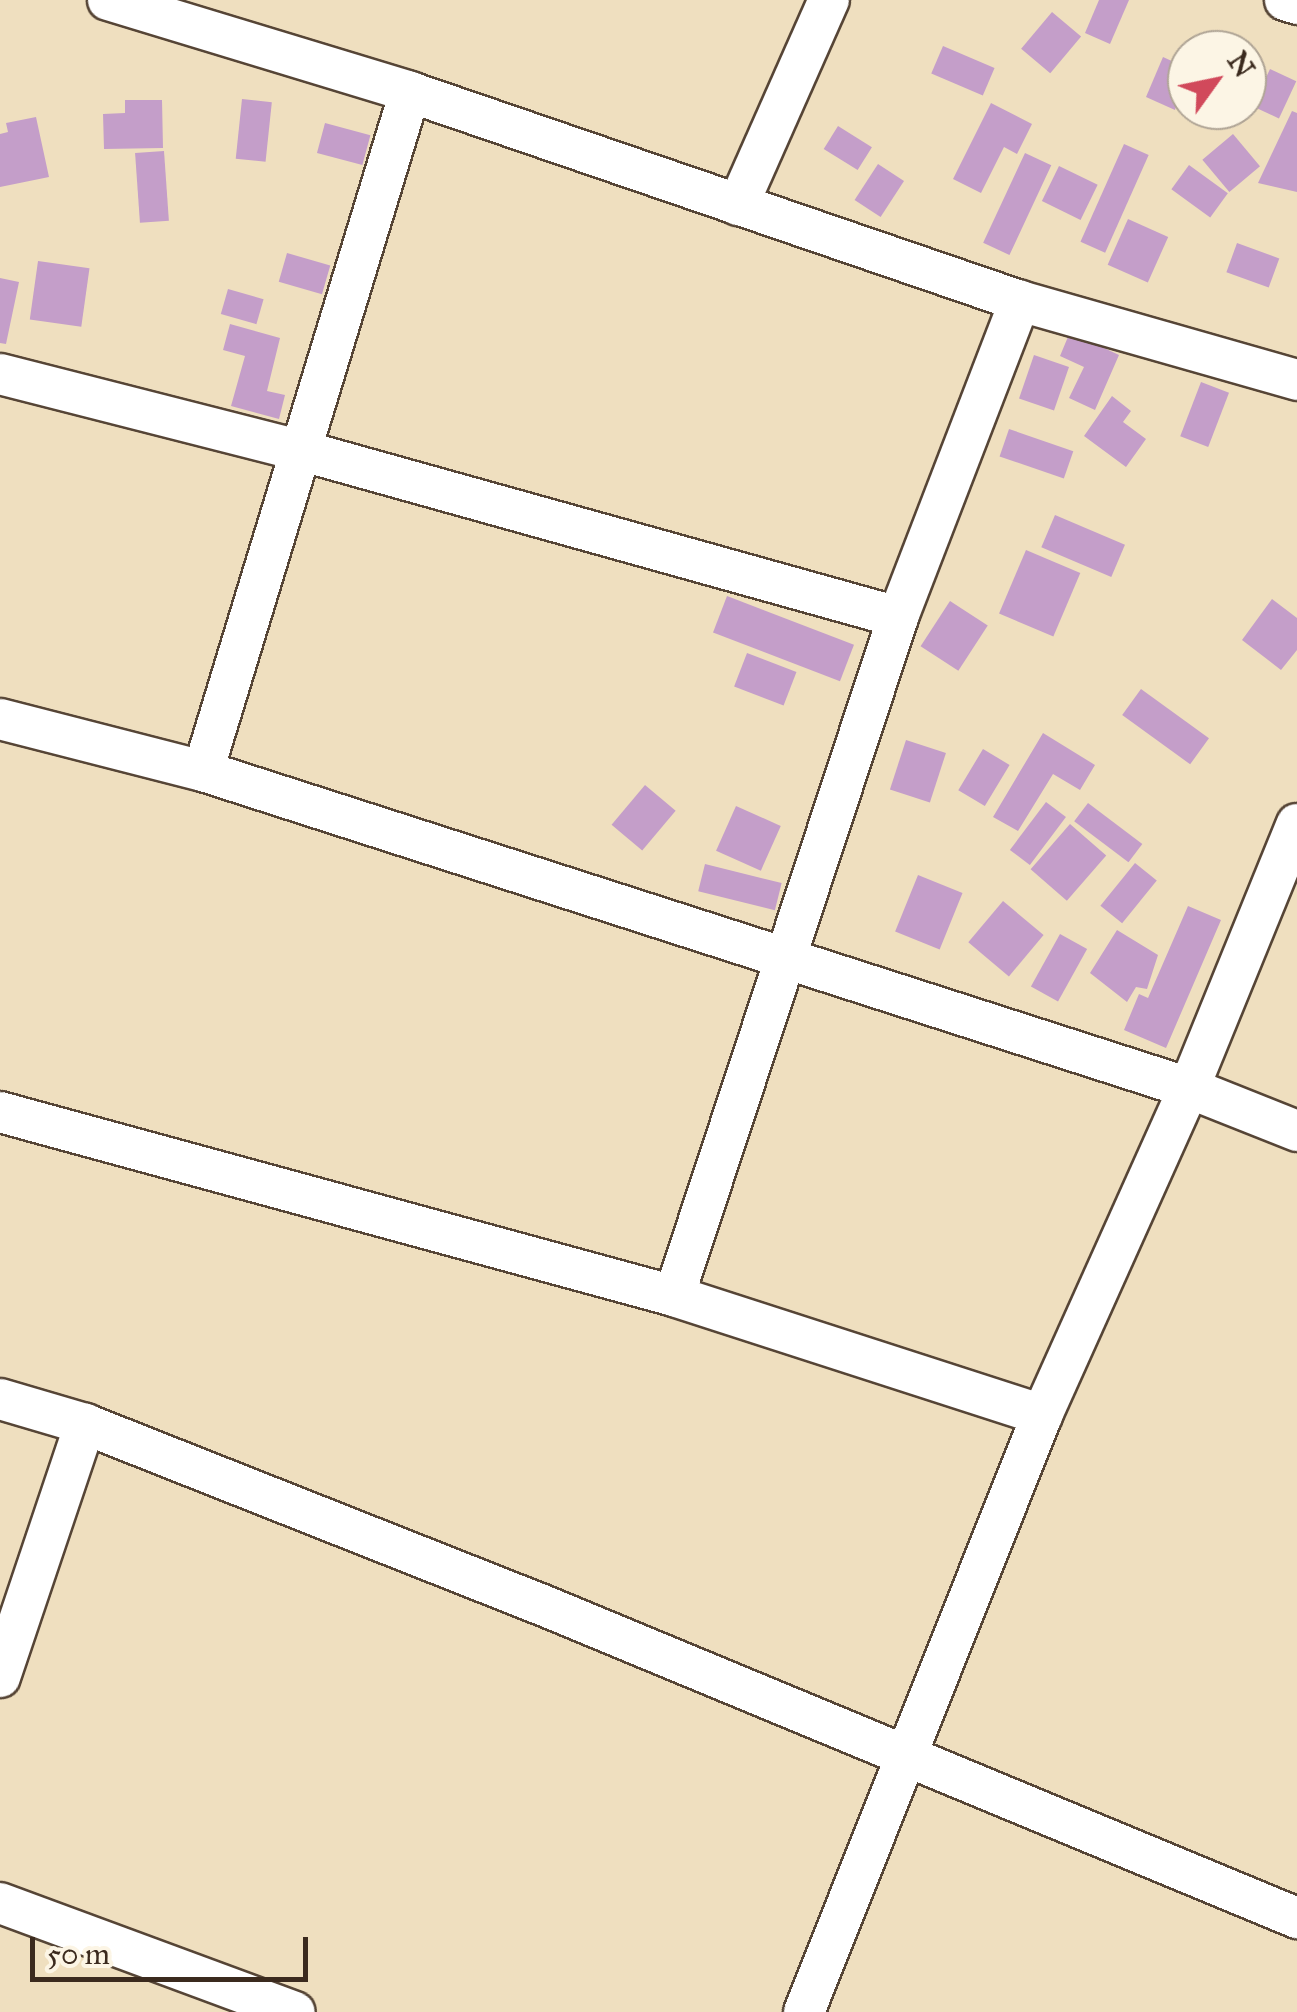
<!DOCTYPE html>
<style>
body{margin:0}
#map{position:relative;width:1297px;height:2012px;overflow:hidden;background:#efdfbf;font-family:"IM FELL Great Primer",serif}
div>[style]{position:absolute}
.building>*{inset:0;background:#c49ec9;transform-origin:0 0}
.roads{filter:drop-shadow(2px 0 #564536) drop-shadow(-2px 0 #564536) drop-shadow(0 2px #564536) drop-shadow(0 -2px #564536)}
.minor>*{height:40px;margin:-20px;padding:0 20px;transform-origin:20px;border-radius:20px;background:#fff}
span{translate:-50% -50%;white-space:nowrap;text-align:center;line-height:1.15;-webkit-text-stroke:8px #fcf5e5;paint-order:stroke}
.north{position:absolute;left:1167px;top:30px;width:100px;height:100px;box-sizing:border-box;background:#fcf5e5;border:2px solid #afa495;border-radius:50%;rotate:57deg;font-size:28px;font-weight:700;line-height:40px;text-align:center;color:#3b2a1e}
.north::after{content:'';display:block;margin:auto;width:35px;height:45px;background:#d1495b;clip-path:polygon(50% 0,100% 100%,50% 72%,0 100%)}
.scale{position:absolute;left:30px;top:1937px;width:278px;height:45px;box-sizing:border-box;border:5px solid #3b2a1e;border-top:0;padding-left:12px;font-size:30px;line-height:35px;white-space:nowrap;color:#3b2a1e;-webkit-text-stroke:8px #fcf5e5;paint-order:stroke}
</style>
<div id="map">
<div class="building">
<i style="clip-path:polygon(1099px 0,1129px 0,1110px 44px,1085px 33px)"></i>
<i style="left:1052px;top:12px;width:38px;height:48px;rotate:40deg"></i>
<i style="left:943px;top:46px;width:56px;height:30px;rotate:23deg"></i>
<i style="clip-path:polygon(1163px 57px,1187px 68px,1175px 110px,1146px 97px)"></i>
<i style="left:1270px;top:69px;width:29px;height:41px;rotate:25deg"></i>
<i style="left:242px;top:99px;width:30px;height:60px;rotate:6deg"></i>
<i style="clip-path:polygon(125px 100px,162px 100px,163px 148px,104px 149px,103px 114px,125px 113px)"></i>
<i style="clip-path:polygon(991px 103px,1032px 124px,1017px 154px,1004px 147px,981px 193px,953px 179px)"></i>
<i style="clip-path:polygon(1292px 111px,1297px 113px,1297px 192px,1258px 183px)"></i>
<i style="clip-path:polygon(36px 117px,49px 177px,0 187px,0 134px,8px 132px,6px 123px)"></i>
<i style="left:325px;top:123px;width:47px;height:31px;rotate:15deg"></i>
<i style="left:838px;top:126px;width:40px;height:27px;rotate:32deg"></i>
<i style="left:1233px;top:134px;width:42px;height:40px;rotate:50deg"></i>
<i style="left:1124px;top:144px;width:27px;height:107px;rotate:24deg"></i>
<i style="left:164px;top:151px;width:70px;height:29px;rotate:86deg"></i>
<i style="left:1025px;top:153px;width:29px;height:99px;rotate:25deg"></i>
<i style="left:878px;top:164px;width:31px;height:43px;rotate:33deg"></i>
<i style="left:1189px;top:165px;width:48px;height:30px;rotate:36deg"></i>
<i style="left:1059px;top:166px;width:43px;height:39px;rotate:26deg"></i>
<i style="left:1128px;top:219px;width:44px;height:50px;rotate:24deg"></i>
<i style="left:1237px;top:243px;width:45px;height:31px;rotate:20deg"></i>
<i style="left:287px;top:253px;width:45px;height:30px;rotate:16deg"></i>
<i style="left:38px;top:261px;width:52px;height:59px;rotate:8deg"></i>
<i style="clip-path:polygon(0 278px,19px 282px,6px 344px,0 343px)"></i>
<i style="left:228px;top:289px;width:37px;height:26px;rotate:16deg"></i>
<i style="clip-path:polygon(230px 324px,280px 338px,267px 391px,285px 395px,279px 419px,231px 406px,245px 356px,223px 350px)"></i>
<i style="clip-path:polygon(1070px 332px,1119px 355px,1095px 410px,1069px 398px,1084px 367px,1060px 356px)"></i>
<i style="left:1034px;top:355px;width:37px;height:46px;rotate:19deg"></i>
<i style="left:1201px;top:382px;width:30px;height:58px;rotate:21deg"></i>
<i style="clip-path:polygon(1112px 396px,1131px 411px,1123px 422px,1146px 439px,1126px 467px,1084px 436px)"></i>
<i style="left:1009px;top:429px;width:68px;height:29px;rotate:19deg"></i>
<i style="left:1055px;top:515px;width:76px;height:35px;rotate:23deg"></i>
<i style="left:1026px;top:550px;width:59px;height:69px;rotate:23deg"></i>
<i style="left:727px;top:596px;width:136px;height:39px;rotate:21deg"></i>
<i style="clip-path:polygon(1272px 599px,1297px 618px,1297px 650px,1281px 670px,1242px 640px)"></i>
<i style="left:950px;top:601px;width:45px;height:54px;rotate:33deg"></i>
<i style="left:747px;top:653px;width:53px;height:36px;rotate:21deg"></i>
<i style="left:1141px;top:689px;width:84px;height:32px;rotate:36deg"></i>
<i style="clip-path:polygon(1043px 733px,1095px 765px,1080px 790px,1053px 774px,1018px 831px,993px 817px)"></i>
<i style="left:906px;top:740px;width:42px;height:52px;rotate:18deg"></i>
<i style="left:983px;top:749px;width:31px;height:48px;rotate:31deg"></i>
<i style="left:645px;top:785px;width:40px;height:52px;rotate:40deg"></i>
<i style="left:1046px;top:802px;width:25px;height:60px;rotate:37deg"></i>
<i style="left:1088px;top:803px;width:68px;height:23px;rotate:37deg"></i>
<i style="left:736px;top:806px;width:49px;height:49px;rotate:24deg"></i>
<i style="left:1070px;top:824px;width:48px;height:60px;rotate:41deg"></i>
<i style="left:1135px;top:863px;width:28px;height:55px;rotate:39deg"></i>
<i style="left:705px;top:864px;width:79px;height:28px;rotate:14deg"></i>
<i style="left:918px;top:875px;width:48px;height:61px;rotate:22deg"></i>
<i style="left:1003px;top:901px;width:53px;height:54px;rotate:40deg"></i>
<i style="clip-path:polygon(1188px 906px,1221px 920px,1166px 1048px,1124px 1030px,1139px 994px,1148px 998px)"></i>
<i style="clip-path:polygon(1117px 930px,1158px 955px,1147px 989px,1136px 987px,1127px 1002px,1090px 973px)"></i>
<i style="left:1060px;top:934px;width:31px;height:60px;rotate:29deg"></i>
</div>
<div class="roads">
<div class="minor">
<i style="left:108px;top:0;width:316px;rotate:16.9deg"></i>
<i style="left:410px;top:92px;width:645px;rotate:18.91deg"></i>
<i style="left:1020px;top:301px;width:288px;rotate:15.9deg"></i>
<i style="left:1285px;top:0;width:13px;rotate:18deg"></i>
<i style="left:738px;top:205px;width:224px;rotate:-66.1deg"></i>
<i style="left:0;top:374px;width:313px;rotate:14.3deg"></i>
<i style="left:303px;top:451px;width:618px;rotate:15.59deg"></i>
<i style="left:0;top:719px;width:210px;rotate:14.4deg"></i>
<i style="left:203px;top:771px;width:1036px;rotate:17.82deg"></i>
<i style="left:1189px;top:1088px;width:116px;rotate:21.7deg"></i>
<i style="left:203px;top:771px;width:710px;rotate:-73.05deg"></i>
<i style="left:0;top:1112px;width:699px;rotate:15.27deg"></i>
<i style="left:674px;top:1296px;width:387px;rotate:17.9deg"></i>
<i style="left:674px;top:1296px;width:715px;rotate:-71.74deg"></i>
<i style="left:898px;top:617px;width:339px;rotate:-68.9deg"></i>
<i style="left:0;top:1399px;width:89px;rotate:16.4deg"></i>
<i style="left:85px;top:1424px;width:489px;rotate:21.6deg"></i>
<i style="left:540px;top:1604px;width:820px;rotate:22.53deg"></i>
<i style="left:0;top:1677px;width:267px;rotate:-71.4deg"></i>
<i style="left:0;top:1903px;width:314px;rotate:20.3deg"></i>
<i style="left:804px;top:2012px;width:643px;rotate:-68.26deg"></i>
<i style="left:1042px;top:1415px;width:359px;rotate:-65.8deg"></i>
<i style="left:1189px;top:1088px;width:285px;rotate:-67.8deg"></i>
</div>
</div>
<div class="north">N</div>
<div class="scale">50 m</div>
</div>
